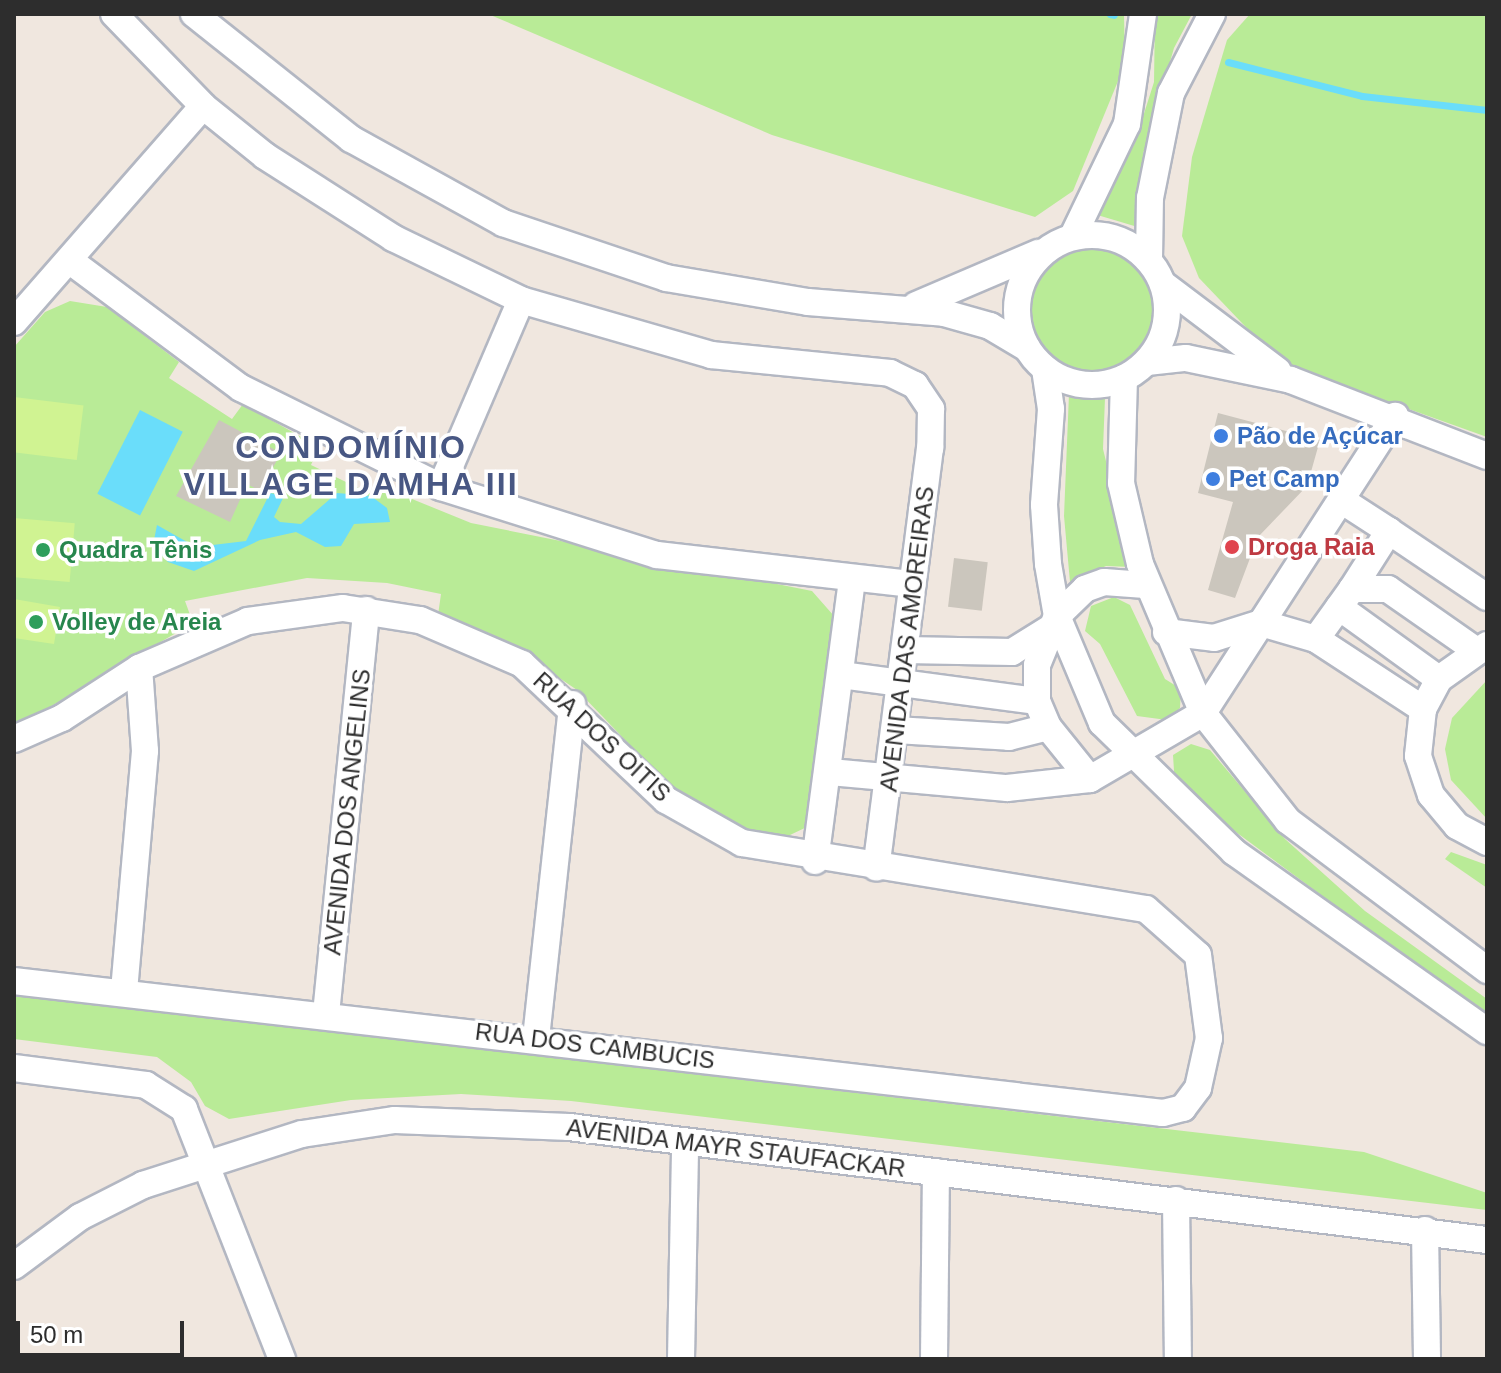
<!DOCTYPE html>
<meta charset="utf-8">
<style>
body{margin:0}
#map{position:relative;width:1501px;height:1373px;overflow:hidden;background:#f0e7df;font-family:Helvetica,sans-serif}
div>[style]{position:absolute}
.green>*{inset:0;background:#b9eb97}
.round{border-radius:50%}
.pitch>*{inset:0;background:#d0f392;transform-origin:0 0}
.water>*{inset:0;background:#6addfa;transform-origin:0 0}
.stream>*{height:7px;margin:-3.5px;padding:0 3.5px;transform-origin:3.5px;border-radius:3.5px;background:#6addfa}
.building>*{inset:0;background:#cbc6bd;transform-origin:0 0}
.roads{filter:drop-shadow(2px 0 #b3b7c2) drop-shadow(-2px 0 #b3b7c2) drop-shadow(0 2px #b3b7c2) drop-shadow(0 -2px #b3b7c2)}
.minor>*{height:26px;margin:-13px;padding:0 13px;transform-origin:13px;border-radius:13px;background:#fff}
.minor>.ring{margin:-13px;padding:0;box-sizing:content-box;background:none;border:26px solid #fff;border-radius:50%}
.dots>*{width:22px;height:22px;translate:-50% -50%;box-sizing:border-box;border:4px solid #fff;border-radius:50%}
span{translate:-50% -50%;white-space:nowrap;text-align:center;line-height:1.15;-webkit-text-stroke:7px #fff;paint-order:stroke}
.shop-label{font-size:24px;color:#366cbe;font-weight:700}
.left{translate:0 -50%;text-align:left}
.health-label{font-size:24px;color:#be3a42;font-weight:700}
.leisure-label{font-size:24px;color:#27864d;font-weight:700}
.street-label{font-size:24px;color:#2d2d2d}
.district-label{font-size:32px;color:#485783;font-weight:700;letter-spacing:2px}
.frame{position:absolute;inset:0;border:16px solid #2d2d2d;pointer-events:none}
.scale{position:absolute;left:16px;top:1321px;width:168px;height:36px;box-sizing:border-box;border:4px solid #2d2d2d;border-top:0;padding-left:10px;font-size:24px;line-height:28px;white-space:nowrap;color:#2d2d2d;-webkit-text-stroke:6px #fff;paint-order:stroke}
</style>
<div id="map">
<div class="green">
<i style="clip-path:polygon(488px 14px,1124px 14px,1125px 64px,1073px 191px,1035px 217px,772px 135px)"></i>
<i style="clip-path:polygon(1155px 14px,1192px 14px,1174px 48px,1143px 154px,1141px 228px,1094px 214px,1134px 145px,1154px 82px)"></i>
<i style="clip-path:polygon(1250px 14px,1487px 14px,1487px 437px,1280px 363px,1199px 278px,1182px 236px,1192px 157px,1227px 40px)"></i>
<i class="round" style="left:1030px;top:244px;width:128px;height:128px"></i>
<i style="clip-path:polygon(70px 301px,107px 307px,179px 362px,169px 378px,232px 419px,243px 404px,319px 447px,311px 465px,379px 498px,385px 488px,471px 523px,812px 591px,834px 616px,809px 826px,771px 844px,682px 799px,577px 690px,533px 660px,438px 615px,441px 594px,387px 583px,307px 578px,185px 601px,193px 623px,14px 728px,14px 347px,45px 312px)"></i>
<i style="clip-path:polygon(1069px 394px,1105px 398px,1103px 449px,1132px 567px,1106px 566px,1070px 582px,1064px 516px)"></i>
<i style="clip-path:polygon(1114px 597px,1130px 605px,1165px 679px,1181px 689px,1180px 708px,1167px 720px,1137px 716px,1100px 644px,1085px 631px,1091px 606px)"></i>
<i style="clip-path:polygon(1487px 680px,1487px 819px,1451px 780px,1445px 749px,1452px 718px)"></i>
<i style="clip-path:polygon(1191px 744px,1210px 750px,1285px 839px,1365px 911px,1487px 999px,1487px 1018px,1175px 787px,1173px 755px)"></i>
<i style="clip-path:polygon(1451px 852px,1487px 865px,1487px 888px,1445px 859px)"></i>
<i style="clip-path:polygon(14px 995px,1364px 1152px,1487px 1193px,1487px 1210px,571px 1101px,461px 1094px,351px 1100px,229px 1119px,205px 1106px,191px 1082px,157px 1057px,14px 1039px)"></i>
</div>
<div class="pitch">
<i style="left:14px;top:397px;width:70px;height:55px;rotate:7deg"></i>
<i style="left:14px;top:518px;width:61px;height:59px;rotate:5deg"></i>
<i style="clip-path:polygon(14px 599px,60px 607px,54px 644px,14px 638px)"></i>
</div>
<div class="water">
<i style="left:140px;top:410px;width:48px;height:94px;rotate:27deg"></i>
<i style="clip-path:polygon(270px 493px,284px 496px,274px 517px,280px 522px,301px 524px,337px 493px,371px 496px,387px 508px,390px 522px,354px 524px,341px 546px,325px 547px,296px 532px,260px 540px,194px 571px,168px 562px,153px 545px,157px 525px,196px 547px,246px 541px)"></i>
</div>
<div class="stream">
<i style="left:1110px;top:14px;width:4px;rotate:14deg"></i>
<i style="left:1228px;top:62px;width:138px;rotate:14.2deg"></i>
<i style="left:1362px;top:96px;width:126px;rotate:6.4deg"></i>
</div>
<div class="building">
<i style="clip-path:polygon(1218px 413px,1320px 440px,1307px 486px,1258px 537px,1235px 598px,1208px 590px,1233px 502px,1198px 493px)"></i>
<i style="clip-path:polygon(219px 420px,281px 453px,260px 491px,247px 484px,230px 522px,176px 496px)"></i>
<i style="left:954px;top:558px;width:34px;height:49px;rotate:7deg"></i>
</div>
<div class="roads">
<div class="minor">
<i style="left:114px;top:14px;width:128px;rotate:45.9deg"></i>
<i style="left:203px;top:106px;width:80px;rotate:38.9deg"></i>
<i style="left:265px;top:156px;width:152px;rotate:32.6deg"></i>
<i style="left:393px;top:238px;width:142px;rotate:25.8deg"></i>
<i style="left:521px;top:300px;width:198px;rotate:16.1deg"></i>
<i style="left:711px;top:355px;width:180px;rotate:5.7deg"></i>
<i style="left:890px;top:373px;width:28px;rotate:26deg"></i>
<i style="left:915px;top:385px;width:29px;rotate:56deg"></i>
<i style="left:931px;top:409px;width:39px;rotate:91deg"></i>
<i style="left:930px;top:448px;width:423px;rotate:97.3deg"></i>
<i style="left:194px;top:14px;width:201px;rotate:38.5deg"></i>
<i style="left:351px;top:139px;width:174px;rotate:28.9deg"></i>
<i style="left:503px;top:223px;width:172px;rotate:18.6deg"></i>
<i style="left:666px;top:278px;width:144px;rotate:9.6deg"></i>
<i style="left:808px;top:302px;width:136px;rotate:4.6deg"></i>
<i style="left:944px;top:313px;width:48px;rotate:15.8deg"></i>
<i style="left:990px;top:326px;width:43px;rotate:30.7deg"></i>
<i class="ring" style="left:1017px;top:235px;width:124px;height:124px"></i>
<i style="left:1073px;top:236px;width:124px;rotate:-64.3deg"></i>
<i style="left:1127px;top:124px;width:111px;rotate:-81.7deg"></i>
<i style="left:69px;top:260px;width:214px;rotate:36.7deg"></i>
<i style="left:241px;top:388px;width:223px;rotate:26.3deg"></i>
<i style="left:441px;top:487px;width:226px;rotate:17.5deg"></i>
<i style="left:657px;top:555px;width:257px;rotate:6.5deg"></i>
<i style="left:1149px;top:260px;width:62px;rotate:-89.1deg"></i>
<i style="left:1150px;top:198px;width:107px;rotate:-78.7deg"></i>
<i style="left:1171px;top:93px;width:89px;rotate:-62.6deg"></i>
<i style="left:1163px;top:284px;width:144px;rotate:37.1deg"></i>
<i style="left:916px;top:305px;width:133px;rotate:-23.1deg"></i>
<i style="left:14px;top:322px;width:287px;rotate:-48.8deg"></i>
<i style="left:1147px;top:362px;width:39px;rotate:-6deg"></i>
<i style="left:1186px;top:358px;width:107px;rotate:11.8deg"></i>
<i style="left:1291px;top:380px;width:210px;rotate:21.2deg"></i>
<i style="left:1045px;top:369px;width:40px;rotate:81.5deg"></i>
<i style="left:1051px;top:409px;width:96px;rotate:94.2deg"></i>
<i style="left:1044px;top:505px;width:59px;rotate:86.1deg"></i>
<i style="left:1048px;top:564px;width:53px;rotate:80.2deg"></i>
<i style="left:1057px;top:616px;width:116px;rotate:67.2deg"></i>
<i style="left:1102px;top:723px;width:185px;rotate:44.3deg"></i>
<i style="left:1234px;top:852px;width:310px;rotate:35.3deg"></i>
<i style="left:1124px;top:378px;width:105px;rotate:91.6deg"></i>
<i style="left:1121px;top:483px;width:83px;rotate:76.8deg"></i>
<i style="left:1140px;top:564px;width:162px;rotate:67.1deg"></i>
<i style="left:1203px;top:713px;width:137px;rotate:51.8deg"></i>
<i style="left:1288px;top:821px;width:249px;rotate:36.8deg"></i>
<i style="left:441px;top:487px;width:203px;rotate:-66.8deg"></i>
<i style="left:1389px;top:531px;width:118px;rotate:34deg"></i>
<i style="left:1145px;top:585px;width:41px;rotate:-175.8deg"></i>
<i style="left:1104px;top:582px;width:20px;rotate:160deg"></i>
<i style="left:1085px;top:589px;width:39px;rotate:136deg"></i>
<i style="left:1057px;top:616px;width:53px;rotate:112.2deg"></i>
<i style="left:1037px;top:665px;width:36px;rotate:90deg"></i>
<i style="left:1037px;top:701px;width:28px;rotate:67deg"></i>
<i style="left:1048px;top:727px;width:67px;rotate:51.1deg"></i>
<i style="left:1090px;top:779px;width:131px;rotate:-30.3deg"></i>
<i style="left:1203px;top:713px;width:354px;rotate:-57.1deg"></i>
<i style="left:1352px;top:589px;width:36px"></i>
<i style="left:1388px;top:589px;width:105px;rotate:34.9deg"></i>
<i style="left:1339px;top:607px;width:123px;rotate:35.8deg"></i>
<i style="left:1261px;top:623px;width:57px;rotate:16.2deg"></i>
<i style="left:1316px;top:639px;width:62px;rotate:-54.2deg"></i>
<i style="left:1352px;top:589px;width:69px;rotate:-57.5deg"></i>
<i style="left:1389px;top:531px;width:57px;rotate:-147.1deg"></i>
<i style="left:1166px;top:632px;width:48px;rotate:7.1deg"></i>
<i style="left:1214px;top:638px;width:49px;rotate:-17.7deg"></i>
<i style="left:1316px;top:639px;width:128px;rotate:33.2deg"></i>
<i style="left:1487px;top:645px;width:59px;rotate:144.7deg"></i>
<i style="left:1439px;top:679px;width:34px;rotate:118deg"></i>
<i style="left:1423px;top:709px;width:47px;rotate:96.1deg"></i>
<i style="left:1418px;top:756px;width:41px;rotate:71.6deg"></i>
<i style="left:1431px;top:795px;width:40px;rotate:50deg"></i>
<i style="left:1457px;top:826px;width:34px;rotate:28deg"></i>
<i style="left:905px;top:650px;width:107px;rotate:1.1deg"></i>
<i style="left:1012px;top:652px;width:44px;rotate:-31.9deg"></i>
<i style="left:841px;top:675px;width:198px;rotate:7.6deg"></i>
<i style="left:896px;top:730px;width:113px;rotate:3.5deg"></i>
<i style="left:1009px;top:737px;width:40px;rotate:-14.4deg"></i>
<i style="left:14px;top:739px;width:52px;rotate:-23.6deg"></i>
<i style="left:62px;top:718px;width:92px;rotate:-33deg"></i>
<i style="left:139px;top:668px;width:119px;rotate:-23.3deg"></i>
<i style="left:248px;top:621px;width:96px;rotate:-7.8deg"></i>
<i style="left:343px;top:608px;width:78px;rotate:8.9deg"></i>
<i style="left:420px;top:620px;width:111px;rotate:23.3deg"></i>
<i style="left:522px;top:664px;width:198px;rotate:43.4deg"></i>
<i style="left:666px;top:800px;width:87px;rotate:29.5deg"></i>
<i style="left:742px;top:843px;width:409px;rotate:9.3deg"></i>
<i style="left:1146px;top:909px;width:69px;rotate:41.5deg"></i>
<i style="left:1198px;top:955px;width:84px;rotate:82.5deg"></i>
<i style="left:1209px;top:1038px;width:51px;rotate:102.4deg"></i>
<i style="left:1198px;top:1088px;width:25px;rotate:127deg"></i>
<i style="left:1183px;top:1108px;width:21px;rotate:166deg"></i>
<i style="left:1163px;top:1113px;width:1157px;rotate:-173.45deg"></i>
<i style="left:830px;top:772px;width:178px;rotate:5.2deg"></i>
<i style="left:1007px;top:788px;width:83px;rotate:-6.2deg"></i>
<i style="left:815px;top:861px;width:284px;rotate:-82.5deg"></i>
<i style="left:124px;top:991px;width:241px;rotate:-85deg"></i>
<i style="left:145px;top:751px;width:83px;rotate:-94.1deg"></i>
<i style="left:326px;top:1014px;width:406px;rotate:-84.3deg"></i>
<i style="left:536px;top:1038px;width:336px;rotate:-83.8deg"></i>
<i style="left:14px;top:1068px;width:133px;rotate:7.3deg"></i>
<i style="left:146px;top:1085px;width:45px;rotate:32.3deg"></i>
<i style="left:184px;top:1109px;width:269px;rotate:68.6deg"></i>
<i style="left:1176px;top:1200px;width:159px;rotate:89.3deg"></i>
<i style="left:1425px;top:1230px;width:129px;rotate:89.1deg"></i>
<i style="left:14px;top:1266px;width:82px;rotate:-36.6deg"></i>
<i style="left:80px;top:1217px;width:71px;rotate:-26.9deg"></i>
<i style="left:143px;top:1185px;width:167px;rotate:-17.8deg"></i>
<i style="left:302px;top:1134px;width:94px;rotate:-8.6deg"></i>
<i style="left:395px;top:1120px;width:174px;rotate:2.3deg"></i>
<i style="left:569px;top:1127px;width:925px;rotate:7.02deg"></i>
<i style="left:681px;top:1359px;width:217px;rotate:-88.9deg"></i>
<i style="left:934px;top:1359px;width:187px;rotate:-89.4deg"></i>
</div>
</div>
<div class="dots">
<i style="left:1221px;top:436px;background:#3f7fe0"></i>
<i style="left:1213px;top:479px;background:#3f7fe0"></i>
<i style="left:1232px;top:547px;background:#e0444e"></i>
<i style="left:43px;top:550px;background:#2e9e5b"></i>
<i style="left:36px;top:622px;background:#2e9e5b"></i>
</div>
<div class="shop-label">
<span class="left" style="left:1237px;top:436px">Pão de Açúcar</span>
<span class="left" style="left:1229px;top:479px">Pet Camp</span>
</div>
<div class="health-label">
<span class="left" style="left:1248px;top:547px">Droga Raia</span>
</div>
<div class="leisure-label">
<span class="left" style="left:59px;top:550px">Quadra Tênis</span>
<span class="left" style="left:52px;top:622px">Volley de Areia</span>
</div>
<div class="street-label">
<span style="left:907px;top:639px;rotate:-83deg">AVENIDA DAS AMOREIRAS</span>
<span style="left:602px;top:737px;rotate:43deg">RUA DOS OITIS</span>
<span style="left:347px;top:812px;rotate:-84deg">AVENIDA DOS ANGELINS</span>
<span style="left:595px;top:1046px;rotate:7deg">RUA DOS CAMBUCIS</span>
<span style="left:736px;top:1148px;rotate:7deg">AVENIDA MAYR STAUFACKAR</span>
</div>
<div class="district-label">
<span style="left:351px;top:466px">CONDOMÍNIO<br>VILLAGE DAMHA III</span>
</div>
<div class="frame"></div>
<div class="scale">50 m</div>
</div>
